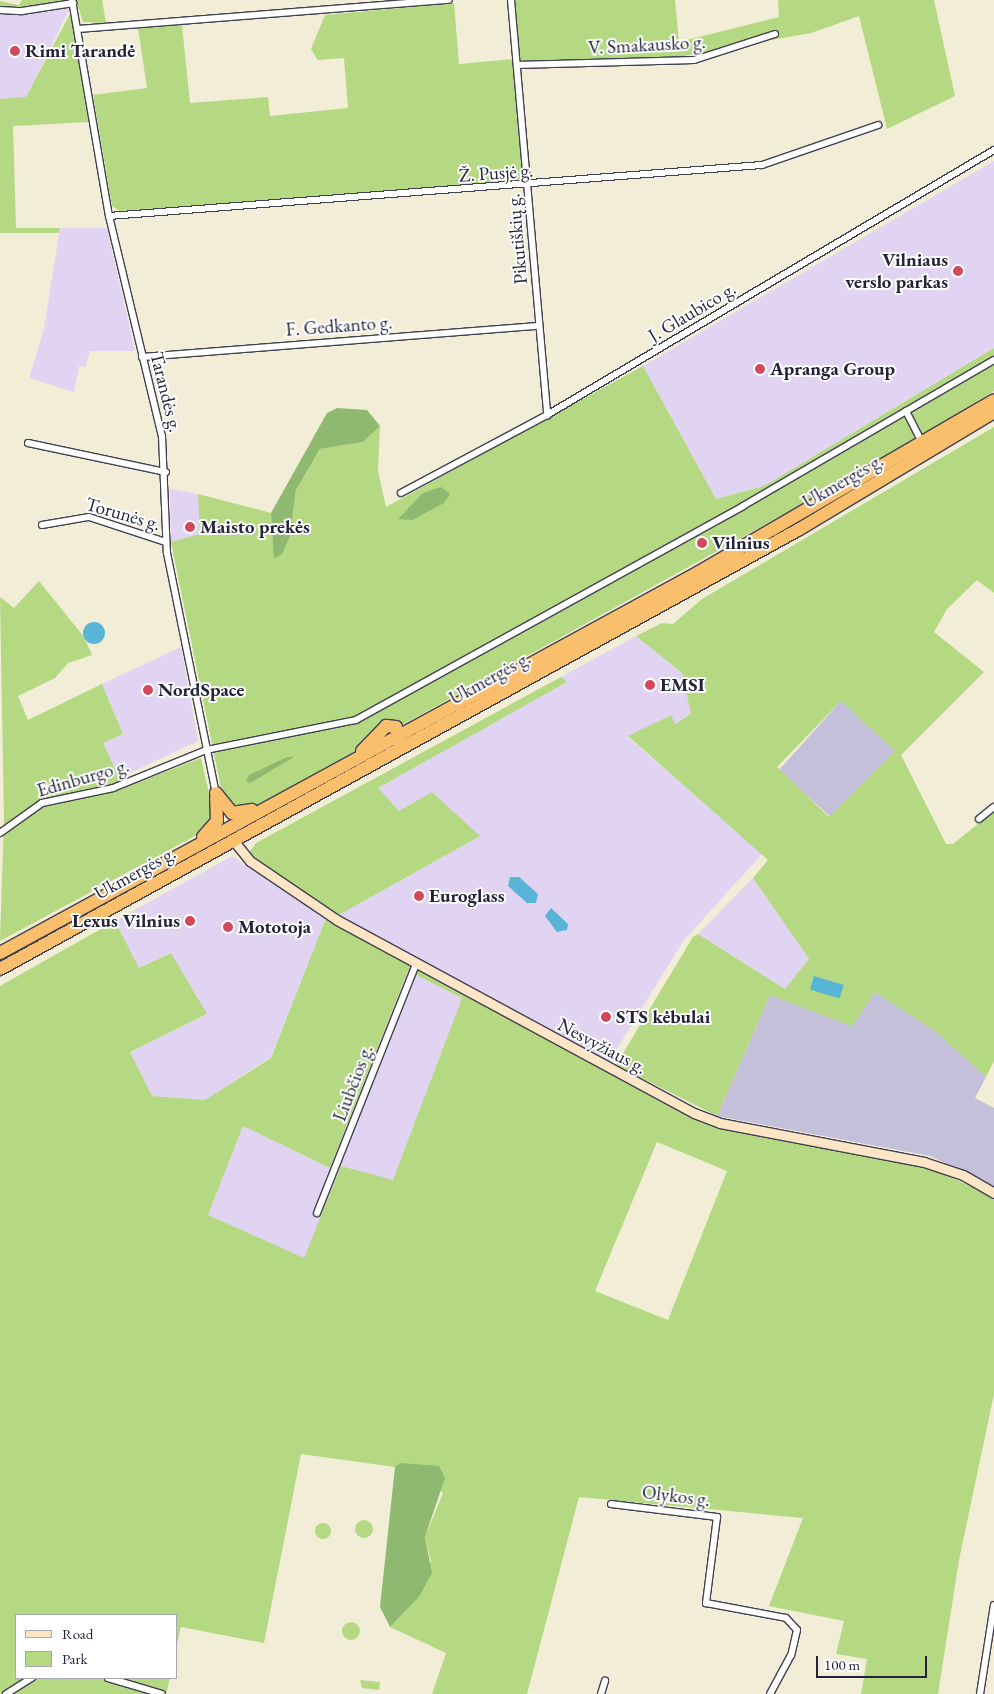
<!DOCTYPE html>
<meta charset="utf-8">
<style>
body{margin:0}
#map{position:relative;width:994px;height:1694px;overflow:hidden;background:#f1edd7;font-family:"EB Garamond",serif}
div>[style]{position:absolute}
.built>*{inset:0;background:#e1d4f3}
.industrial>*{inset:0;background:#c5c0da;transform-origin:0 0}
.green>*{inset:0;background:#b4d982}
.round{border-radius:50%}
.forest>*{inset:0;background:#8fb970}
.water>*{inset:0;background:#58b5d6;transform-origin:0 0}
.roads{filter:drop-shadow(1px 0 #414052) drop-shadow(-1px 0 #414052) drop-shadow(0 1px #414052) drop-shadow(0 -1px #414052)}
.street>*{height:6px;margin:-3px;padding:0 3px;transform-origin:3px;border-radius:3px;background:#fff}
.secondary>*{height:9px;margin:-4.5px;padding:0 4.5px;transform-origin:4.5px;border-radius:4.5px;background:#fde5c5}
.highway>*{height:12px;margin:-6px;padding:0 6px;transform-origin:6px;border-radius:6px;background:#f9bf6d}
.dots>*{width:14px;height:14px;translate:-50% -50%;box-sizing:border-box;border:2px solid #fff;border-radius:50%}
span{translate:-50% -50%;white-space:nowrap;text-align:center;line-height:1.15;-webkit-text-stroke:4px #fff;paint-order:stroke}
.street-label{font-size:19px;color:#22223b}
.poi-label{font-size:19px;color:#22223b;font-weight:700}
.left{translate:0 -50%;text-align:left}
.right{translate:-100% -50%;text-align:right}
.legend{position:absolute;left:15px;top:1614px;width:162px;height:65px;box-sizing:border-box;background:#fff;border:1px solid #a7a7b1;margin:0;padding:6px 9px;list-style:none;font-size:15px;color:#22223b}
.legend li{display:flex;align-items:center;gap:10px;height:25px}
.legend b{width:25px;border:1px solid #a7a7b1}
.scale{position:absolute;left:816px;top:1656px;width:111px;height:22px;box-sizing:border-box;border:2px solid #22223b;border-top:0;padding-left:6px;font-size:15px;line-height:18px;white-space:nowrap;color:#22223b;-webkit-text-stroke:4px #fff;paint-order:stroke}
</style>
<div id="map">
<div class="built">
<i style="clip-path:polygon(70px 8px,26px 98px,0 99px,0 14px)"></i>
<i style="clip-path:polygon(994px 161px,994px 348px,764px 486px,716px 499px,643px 366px)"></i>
<i style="clip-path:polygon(60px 228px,107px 228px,135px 351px,90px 351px,85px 367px,79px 366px,74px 392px,29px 378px,44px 329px)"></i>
<i style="clip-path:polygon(170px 489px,198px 494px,200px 534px,171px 542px)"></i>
<i style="clip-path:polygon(636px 636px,682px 673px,691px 714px,675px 724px,670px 715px,628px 737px,762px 854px,684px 940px,608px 1063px,337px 916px,480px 836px,399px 812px,378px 788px,566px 682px,561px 677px)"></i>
<i style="clip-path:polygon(181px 647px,198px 741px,119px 778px,103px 743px,123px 734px,102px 684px)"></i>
<i style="clip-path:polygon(232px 856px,326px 918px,271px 1057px,205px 1100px,152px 1096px,130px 1052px,206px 1015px,170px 953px,139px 968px,115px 921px)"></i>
<i style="clip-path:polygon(753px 878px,809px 959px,785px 989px,698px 934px)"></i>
<i style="clip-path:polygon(408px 971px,462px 998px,393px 1181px,341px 1166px,304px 1259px,208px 1215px,243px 1126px,330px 1168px)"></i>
</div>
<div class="industrial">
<i style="left:841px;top:701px;width:74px;height:93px;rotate:42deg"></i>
<i style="clip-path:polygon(875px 992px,935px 1031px,986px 1077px,975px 1098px,994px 1108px,994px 1186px,930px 1156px,717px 1116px,770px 995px,852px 1026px)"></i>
</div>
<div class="green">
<i style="clip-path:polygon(22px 0,69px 0,70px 8px,0 14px,0 1px,19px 5px)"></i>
<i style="clip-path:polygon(76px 0,102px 0,106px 23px,83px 22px)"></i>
<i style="clip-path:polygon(515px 0,675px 0,679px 42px,779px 17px,778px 0,934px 0,955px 96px,887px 129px,859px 16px,811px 33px,678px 57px,520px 61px)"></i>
<i style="clip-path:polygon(454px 3px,459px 64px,513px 59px,524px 182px,120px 211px,112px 206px,93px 95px,147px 88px,138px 28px,182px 25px,190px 103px,268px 97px,270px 116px,348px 108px,344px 58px,318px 60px,311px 49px,325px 15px)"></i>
<i style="clip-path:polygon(71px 12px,89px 122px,13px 126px,16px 228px,60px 228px,59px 233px,0 233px,0 99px,26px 97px)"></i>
<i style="clip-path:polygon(994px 348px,994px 391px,873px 465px,402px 725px,386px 721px,361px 748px,246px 811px,240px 812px,222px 793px,171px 542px,200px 534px,198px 494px,271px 513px,275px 559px,290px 536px,296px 490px,320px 449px,363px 442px,380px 426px,378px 471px,386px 507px,643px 366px,716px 499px,764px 486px)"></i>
<i style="clip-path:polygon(evenodd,994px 427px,994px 593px,977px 580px,947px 609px,934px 632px,984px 672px,901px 755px,946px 844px,953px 844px,994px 811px,994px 1061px,986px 1077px,935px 1031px,875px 992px,852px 1026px,770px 995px,717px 1116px,616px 1065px,693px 937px,698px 934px,785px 989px,809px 959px,753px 878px,768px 860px,628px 736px,671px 715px,675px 724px,691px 714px,682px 673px,636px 636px,662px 623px,673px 624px,702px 599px,994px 427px,841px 701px,895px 751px,829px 817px,777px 767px,841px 701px)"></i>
<i style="clip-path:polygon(39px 581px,84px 637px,92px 655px,68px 663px,55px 678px,18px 696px,28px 720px,102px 684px,123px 734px,103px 743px,124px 788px,201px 758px,214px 815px,206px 830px,0 941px,4px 820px,0 597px,14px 608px)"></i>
<i style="clip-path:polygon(561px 677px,567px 682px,378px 788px,399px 811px,432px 792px,480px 836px,337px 916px,249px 853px,256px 843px)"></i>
<i style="clip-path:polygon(evenodd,326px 918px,699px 1120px,734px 1131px,930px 1168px,994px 1197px,994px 1394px,959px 1560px,938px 1694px,861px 1694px,867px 1659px,836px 1654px,844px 1621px,769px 1606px,803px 1518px,579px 1497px,527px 1694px,432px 1694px,446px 1653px,390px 1627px,419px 1597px,431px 1561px,425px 1537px,443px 1493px,411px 1464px,395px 1467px,301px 1454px,264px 1643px,181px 1627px,176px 1649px,176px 1615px,16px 1615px,16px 1678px,170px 1678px,166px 1694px,0 1694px,0 986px,115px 921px,139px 968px,171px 953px,207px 1014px,130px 1052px,152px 1096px,205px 1100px,271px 1058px,326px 918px,408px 971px,462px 998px,393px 1180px,341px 1166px,304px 1258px,208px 1215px,243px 1126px,330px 1168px,408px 971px,326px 918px,657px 1142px,727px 1171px,668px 1320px,595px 1291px,657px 1142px)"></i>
<i class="round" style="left:355px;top:1520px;width:18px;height:18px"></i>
<i class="round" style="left:315px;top:1523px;width:16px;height:16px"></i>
<i class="round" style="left:342px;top:1622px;width:18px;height:18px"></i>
<i style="clip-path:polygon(360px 1680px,380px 1682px,379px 1690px,362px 1688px)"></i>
</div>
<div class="forest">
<i style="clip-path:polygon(337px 408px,367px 410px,380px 426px,363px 442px,320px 449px,296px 490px,290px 536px,282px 554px,274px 559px,271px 513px,327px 413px)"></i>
<i style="clip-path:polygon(441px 487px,450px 494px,444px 503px,412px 520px,398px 519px,423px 493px)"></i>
<i style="clip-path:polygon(287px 757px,294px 757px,250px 783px,246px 781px,249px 775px)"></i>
<i style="clip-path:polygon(400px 1463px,439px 1466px,445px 1478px,425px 1537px,432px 1573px,419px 1597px,390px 1627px,380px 1607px,395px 1467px)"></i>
</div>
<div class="water">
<i class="round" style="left:83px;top:622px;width:22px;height:22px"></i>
<i style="clip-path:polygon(510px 877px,519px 877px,538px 894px,536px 903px,527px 903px,508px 886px)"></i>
<i style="clip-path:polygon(551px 908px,568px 924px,567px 930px,557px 932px,545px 916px)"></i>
<i style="left:814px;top:976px;width:31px;height:14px;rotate:17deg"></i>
</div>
<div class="roads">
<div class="street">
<i style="left:72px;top:0;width:219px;rotate:80.3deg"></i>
<i style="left:109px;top:216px;width:226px;rotate:76.5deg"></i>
<i style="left:162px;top:436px;width:117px;rotate:87.6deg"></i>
<i style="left:167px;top:553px;width:245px;rotate:78.5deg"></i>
<i style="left:511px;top:0;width:417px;rotate:85deg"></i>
<i style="left:0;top:10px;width:22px;rotate:3deg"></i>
<i style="left:22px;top:11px;width:52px;rotate:-8.9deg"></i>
<i style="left:78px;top:29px;width:372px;rotate:-4.5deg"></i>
<i style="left:517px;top:65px;width:177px;rotate:-1.6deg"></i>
<i style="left:694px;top:60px;width:85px;rotate:-17.8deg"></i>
<i style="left:109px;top:216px;width:655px;rotate:-4.47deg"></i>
<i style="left:762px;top:165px;width:123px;rotate:-19deg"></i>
<i style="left:142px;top:357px;width:397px;rotate:-4.5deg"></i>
<i style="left:906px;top:411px;width:35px;rotate:63deg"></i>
<i style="left:28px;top:443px;width:141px;rotate:11.9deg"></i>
<i style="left:401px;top:493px;width:166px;rotate:-28.1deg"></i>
<i style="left:547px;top:415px;width:520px;rotate:-30.66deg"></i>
<i style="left:42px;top:525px;width:48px;rotate:-9.7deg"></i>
<i style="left:89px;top:517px;width:81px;rotate:18deg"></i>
<i style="left:979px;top:819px;width:19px;rotate:-39deg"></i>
<i style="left:0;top:833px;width:52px;rotate:-35.5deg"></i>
<i style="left:42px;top:803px;width:73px;rotate:-11.9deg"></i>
<i style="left:113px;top:788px;width:100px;rotate:-22.2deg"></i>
<i style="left:206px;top:750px;width:153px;rotate:-11.3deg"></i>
<i style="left:356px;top:720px;width:442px;rotate:-28.9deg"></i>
<i style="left:743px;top:506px;width:290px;rotate:-30.2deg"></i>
<i style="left:317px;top:1213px;width:268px;rotate:-68.3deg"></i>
<i style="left:611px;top:1504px;width:107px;rotate:7deg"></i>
<i style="left:717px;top:1517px;width:87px;rotate:97.3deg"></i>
<i style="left:706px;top:1603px;width:81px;rotate:10.6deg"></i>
<i style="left:786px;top:1618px;width:16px;rotate:47deg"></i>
<i style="left:797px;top:1630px;width:26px;rotate:103deg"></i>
<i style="left:791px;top:1655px;width:44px;rotate:118.3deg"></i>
<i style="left:108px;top:1678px;width:56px;rotate:16.5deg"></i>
<i style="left:6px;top:1694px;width:31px;rotate:-32deg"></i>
<i style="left:601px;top:1694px;width:14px;rotate:-73deg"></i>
<i style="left:980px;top:1694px;width:90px;rotate:-81.1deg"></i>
</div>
<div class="secondary">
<i style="left:233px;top:840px;width:27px;rotate:51deg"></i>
<i style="left:250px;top:861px;width:105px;rotate:34.1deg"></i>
<i style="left:337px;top:920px;width:406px;rotate:28.4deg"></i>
<i style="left:694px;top:1113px;width:28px;rotate:21deg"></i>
<i style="left:720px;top:1123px;width:208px;rotate:10.8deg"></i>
<i style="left:924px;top:1162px;width:41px;rotate:18.4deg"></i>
<i style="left:963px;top:1175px;width:36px;rotate:30deg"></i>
</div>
<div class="highway">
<i style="left:362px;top:751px;width:35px;rotate:-46deg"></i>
<i style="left:386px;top:726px;width:10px;rotate:6deg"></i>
<i style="left:396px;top:727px;width:14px;rotate:78deg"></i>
<i style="left:216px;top:793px;width:26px;rotate:51deg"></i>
<i style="left:232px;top:813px;width:20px;rotate:-9deg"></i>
<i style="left:203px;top:837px;width:21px;rotate:-49deg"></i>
<i style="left:217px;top:821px;width:23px;rotate:-92deg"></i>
<i style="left:0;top:953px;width:796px;rotate:-28.59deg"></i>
<i style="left:699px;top:572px;width:341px;rotate:-30.2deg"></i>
<i style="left:0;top:969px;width:911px;rotate:-28.82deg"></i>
<i style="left:798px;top:530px;width:229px;rotate:-31deg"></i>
</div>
</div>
<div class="dots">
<i style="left:15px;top:51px;background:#d1495b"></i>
<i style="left:958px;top:271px;background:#d1495b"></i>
<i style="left:760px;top:369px;background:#d1495b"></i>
<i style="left:190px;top:527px;background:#d1495b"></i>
<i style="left:702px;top:543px;background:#d1495b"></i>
<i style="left:650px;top:685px;background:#d1495b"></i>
<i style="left:148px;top:690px;background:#d1495b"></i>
<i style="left:419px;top:896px;background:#d1495b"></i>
<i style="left:190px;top:921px;background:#d1495b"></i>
<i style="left:228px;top:927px;background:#d1495b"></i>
<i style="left:606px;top:1017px;background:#d1495b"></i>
</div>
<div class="street-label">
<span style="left:647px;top:45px;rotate:-3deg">V. Smakausko g.</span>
<span style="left:496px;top:173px;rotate:-4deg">Ž. Pusjė g.</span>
<span style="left:517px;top:239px;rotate:-95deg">Pikutiškių g.</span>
<span style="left:692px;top:312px;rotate:-31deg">J. Glaubico g.</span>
<span style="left:339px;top:326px;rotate:-4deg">F. Gedkanto g.</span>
<span style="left:166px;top:392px;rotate:76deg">Tarandės g.</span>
<span style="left:843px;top:481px;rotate:-30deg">Ukmergės g.</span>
<span style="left:123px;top:514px;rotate:16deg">Torunės g.</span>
<span style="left:490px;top:678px;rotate:-29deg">Ukmergės g.</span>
<span style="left:83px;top:778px;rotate:-16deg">Edinburgo g.</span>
<span style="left:135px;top:873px;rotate:-29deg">Ukmergės g.</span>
<span style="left:602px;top:1046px;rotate:28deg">Nesvyžiaus g.</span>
<span style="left:353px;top:1083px;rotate:-69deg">Liubčios g.</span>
<span style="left:676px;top:1496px;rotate:7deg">Olykos g.</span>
</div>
<div class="poi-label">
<span class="left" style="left:25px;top:51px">Rimi Tarandė</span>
<span class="right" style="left:948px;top:271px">Vilniaus<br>verslo parkas</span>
<span class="left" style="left:770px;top:369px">Apranga Group</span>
<span class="left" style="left:200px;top:527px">Maisto prekės</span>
<span class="left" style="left:712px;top:543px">Vilnius</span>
<span class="left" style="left:660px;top:685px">EMSI</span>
<span class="left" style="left:158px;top:690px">NordSpace</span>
<span class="left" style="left:429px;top:896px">Euroglass</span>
<span class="right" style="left:180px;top:921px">Lexus Vilnius</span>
<span class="left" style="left:238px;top:927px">Mototoja</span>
<span class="left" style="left:616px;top:1017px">STS kėbulai</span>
</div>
<ul class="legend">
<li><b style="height:6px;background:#fde5c5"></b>Road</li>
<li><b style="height:14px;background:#b4d982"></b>Park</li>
</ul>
<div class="scale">100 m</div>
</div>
